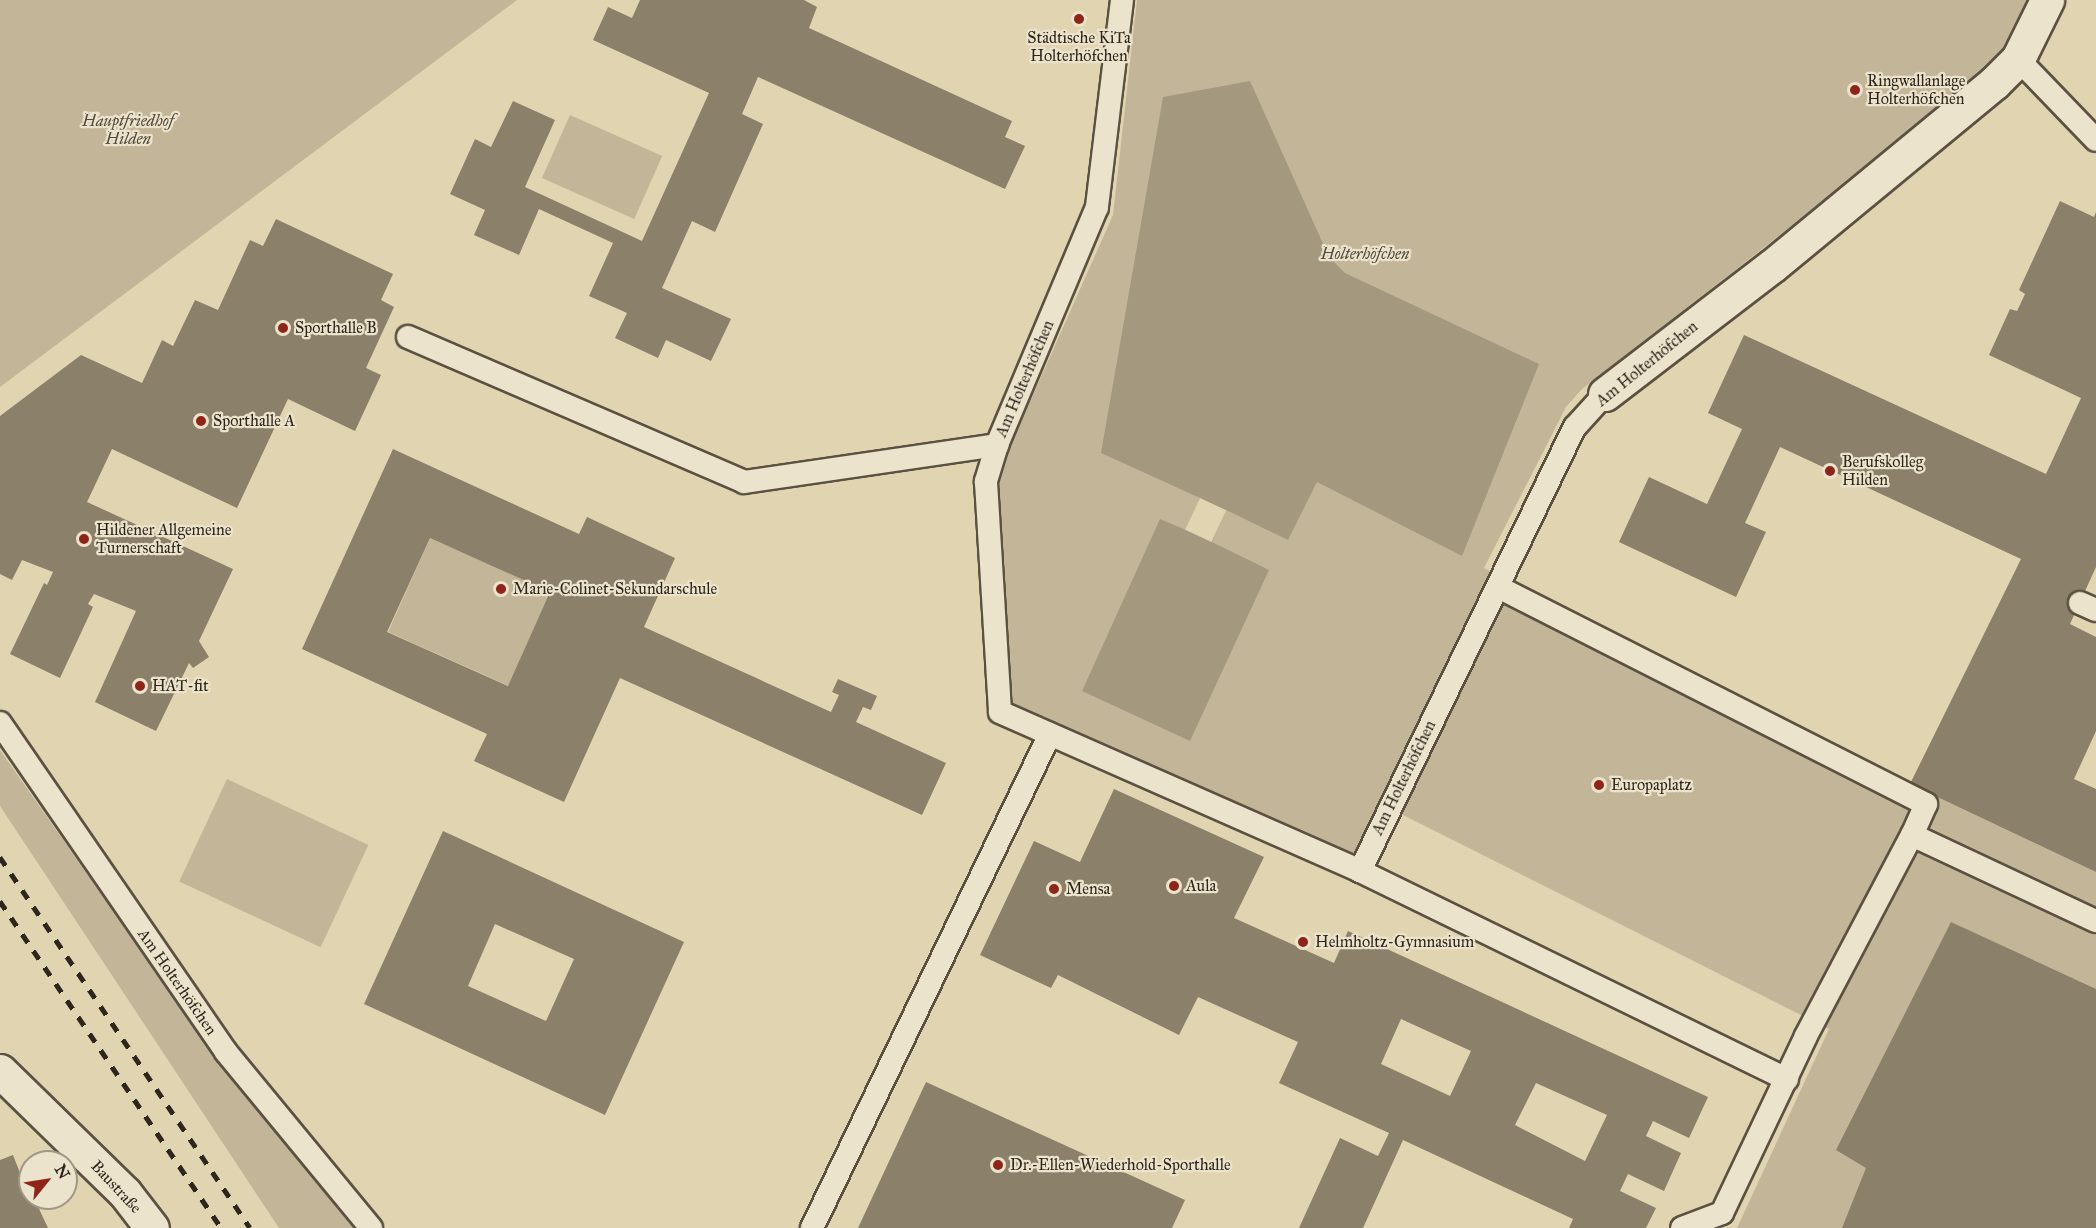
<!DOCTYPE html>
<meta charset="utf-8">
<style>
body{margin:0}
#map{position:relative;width:2096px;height:1228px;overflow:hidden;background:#e1d4b1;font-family:"IM FELL Great Primer",serif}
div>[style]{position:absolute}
.green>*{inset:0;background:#c3b698;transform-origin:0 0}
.water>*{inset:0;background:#a4987e}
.pier>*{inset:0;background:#e1d4b1;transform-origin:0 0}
.building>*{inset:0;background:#8b8069}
.roads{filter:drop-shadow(2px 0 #5b5141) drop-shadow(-2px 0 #5b5141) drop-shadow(0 2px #5b5141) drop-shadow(0 -2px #5b5141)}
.lane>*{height:22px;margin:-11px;padding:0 11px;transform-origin:11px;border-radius:11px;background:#ece3cc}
.street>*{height:33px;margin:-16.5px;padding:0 16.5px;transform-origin:16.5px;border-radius:16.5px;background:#ece3cc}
.rail>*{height:4.5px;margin-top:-2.25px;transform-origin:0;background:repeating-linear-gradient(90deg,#2e251c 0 10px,transparent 0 20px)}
.dots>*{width:16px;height:16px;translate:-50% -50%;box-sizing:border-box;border:3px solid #ece3cc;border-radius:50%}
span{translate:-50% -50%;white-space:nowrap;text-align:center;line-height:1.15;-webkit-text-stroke:4.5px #ece3cc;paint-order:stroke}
.poi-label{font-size:16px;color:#2e251c}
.left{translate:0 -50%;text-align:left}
.park-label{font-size:16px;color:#53493b;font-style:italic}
.street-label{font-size:16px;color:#2e251c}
.north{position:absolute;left:18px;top:1150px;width:60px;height:60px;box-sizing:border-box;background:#ece3cc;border:2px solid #a09786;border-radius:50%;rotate:60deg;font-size:16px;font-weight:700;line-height:24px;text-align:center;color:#2e251c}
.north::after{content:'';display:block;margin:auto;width:21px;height:27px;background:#8f2418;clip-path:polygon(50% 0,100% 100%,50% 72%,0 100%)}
</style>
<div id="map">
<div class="green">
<i style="clip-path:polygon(0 0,517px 0,0 387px)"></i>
<i style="clip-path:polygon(1137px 0,2033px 0,1986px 75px,1582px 389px,1566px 407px,1484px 568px,1910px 784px,2096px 872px,2096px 1228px,1737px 1228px,1829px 1029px,1397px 812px,1371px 864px,1009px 702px,997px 476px,1113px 215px)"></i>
<i style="left:570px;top:115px;width:101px;height:69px;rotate:24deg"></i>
<i style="left:430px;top:538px;width:132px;height:103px;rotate:24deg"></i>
<i style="clip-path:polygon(0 750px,217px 1059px,353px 1228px,279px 1228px,0 806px)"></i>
<i style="left:227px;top:779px;width:156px;height:113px;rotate:25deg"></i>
</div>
<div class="water">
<i style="clip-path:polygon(1250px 81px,1329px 257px,1345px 273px,1539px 364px,1462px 556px,1317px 482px,1288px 540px,1226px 510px,1212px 542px,1269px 570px,1190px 741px,1082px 691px,1160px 519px,1186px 530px,1200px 498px,1101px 453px,1163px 97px)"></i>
</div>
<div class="pier">
<i style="left:1200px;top:498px;width:29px;height:35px;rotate:25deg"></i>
</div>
<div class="building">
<i style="clip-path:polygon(640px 0,804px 0,817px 7px,809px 28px,1012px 121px,1005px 137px,1025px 146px,1005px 189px,758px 77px,742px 114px,763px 124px,715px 232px,692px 221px,662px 288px,731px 319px,711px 361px,666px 340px,658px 358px,615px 338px,627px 313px,589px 296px,613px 243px,539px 209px,519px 255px,474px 235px,485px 210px,450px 194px,475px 139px,491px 147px,513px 101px,555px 120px,525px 187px,642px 241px,709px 93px,593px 40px,608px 7px,632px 18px)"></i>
<i style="clip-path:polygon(2060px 201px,2094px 217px,2096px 212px,2096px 567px,2070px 624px,2096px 637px,2096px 731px,2074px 779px,2096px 789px,2096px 872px,1910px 784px,2021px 559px,1780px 447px,1745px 523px,1766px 532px,1736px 597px,1619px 542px,1649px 477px,1707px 504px,1742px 429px,1708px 413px,1744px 335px,2046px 474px,2081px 398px,1989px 355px,2010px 309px,2017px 311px,2025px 294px,2019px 290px)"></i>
<i style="clip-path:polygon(276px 219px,393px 274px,381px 300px,394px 307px,366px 368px,381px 375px,355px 431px,288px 399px,237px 508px,112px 449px,87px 502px,233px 569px,199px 641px,209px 657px,193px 668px,189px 663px,156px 731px,95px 702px,136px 611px,94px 594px,88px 604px,93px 607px,60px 678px,10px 654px,44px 583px,47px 585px,53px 572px,22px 560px,12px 580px,0 574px,0 416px,81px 355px,142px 383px,162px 340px,173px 346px,195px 300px,218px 310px,250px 240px,263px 246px)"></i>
<i style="clip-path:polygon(evenodd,393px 449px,579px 534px,587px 517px,675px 558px,644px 627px,831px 712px,839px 695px,832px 692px,838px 679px,877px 696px,871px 710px,863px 707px,856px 722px,946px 763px,922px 815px,620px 678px,564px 802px,474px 761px,487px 734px,302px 649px,393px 449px,430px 538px,550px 592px,508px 686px,387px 632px,430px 538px)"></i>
<i style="clip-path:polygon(evenodd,1114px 789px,1264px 857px,1234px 918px,1334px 963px,1348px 931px,1708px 1097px,1689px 1138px,1653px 1121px,1646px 1136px,1681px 1153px,1664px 1191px,1628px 1174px,1620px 1191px,1656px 1208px,1646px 1228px,1569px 1228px,1573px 1219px,1403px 1140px,1363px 1228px,1299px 1228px,1340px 1138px,1378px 1156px,1389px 1133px,1279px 1083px,1298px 1042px,1198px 997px,1179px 1035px,1058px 975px,1051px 988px,980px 955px,1034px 841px,1080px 862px,1114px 789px,1401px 1019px,1471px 1051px,1450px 1096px,1381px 1064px,1401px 1019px,1114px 789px,1536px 1083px,1607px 1115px,1585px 1161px,1515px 1125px,1536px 1083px)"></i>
<i style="clip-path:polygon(evenodd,443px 831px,684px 942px,605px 1115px,364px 1004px,443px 831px,495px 924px,574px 959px,546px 1021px,468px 986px,495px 924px)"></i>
<i style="clip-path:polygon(1951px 922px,2096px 989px,2096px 1228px,1842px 1228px,1866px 1168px,1836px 1150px)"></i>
<i style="clip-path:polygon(926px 1082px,1185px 1200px,1172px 1228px,858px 1228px)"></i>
<i style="clip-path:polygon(13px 1155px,30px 1198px,34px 1198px,48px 1228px,0 1228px,0 1160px)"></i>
</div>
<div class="roads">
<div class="lane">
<i style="left:1122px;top:0;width:209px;rotate:96.9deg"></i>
<i style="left:1097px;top:207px;width:258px;rotate:112.8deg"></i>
<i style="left:997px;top:445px;width:39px;rotate:107deg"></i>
<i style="left:986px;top:482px;width:230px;rotate:86.5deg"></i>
<i style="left:1000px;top:712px;width:394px;rotate:23.8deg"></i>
<i style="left:1360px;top:871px;width:475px;rotate:26deg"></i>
<i style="left:2018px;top:59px;width:112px;rotate:46.1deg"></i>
<i style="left:408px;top:337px;width:366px;rotate:23.3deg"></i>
<i style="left:744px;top:482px;width:256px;rotate:-8.3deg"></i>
<i style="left:1498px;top:587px;width:480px;rotate:26.9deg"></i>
<i style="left:1926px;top:804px;width:34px;rotate:114deg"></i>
<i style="left:1912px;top:835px;width:203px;rotate:25.1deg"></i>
<i style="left:2080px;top:603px;width:17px;rotate:24deg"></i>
<i style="left:0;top:723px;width:399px;rotate:55.5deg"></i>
<i style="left:226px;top:1052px;width:228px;rotate:50.5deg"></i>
<i style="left:1360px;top:871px;width:493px;rotate:-64.2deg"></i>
<i style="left:1575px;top:427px;width:45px;rotate:-47.7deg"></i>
<i style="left:812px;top:1228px;width:548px;rotate:-64.28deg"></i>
<i style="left:1682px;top:1228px;width:43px;rotate:-20.6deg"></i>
<i style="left:1722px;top:1213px;width:196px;rotate:-64.6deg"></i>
<i style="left:1806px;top:1036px;width:227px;rotate:-62.2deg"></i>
</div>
<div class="street">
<i style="left:1605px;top:394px;width:210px;rotate:-37.5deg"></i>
<i style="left:1772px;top:266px;width:288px;rotate:-39.5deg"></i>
<i style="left:1994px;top:83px;width:34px;rotate:-45deg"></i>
<i style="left:2018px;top:59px;width:66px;rotate:-63.8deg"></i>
<i style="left:0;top:1071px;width:175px;rotate:44.3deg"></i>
<i style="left:125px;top:1193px;width:44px;rotate:52.4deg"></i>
</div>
</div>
<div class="rail">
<i style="left:0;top:857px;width:447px;rotate:56deg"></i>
<i style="left:0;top:901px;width:395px;rotate:55.9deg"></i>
</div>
<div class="dots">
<i style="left:1079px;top:19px;background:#8f2418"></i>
<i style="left:1855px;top:90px;background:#8f2418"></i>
<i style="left:283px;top:328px;background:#8f2418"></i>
<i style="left:201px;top:421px;background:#8f2418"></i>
<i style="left:1830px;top:471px;background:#8f2418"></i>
<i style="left:84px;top:539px;background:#8f2418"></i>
<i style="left:501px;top:589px;background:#8f2418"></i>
<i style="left:140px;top:686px;background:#8f2418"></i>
<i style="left:1599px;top:785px;background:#8f2418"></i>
<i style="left:1174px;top:886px;background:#8f2418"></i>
<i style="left:1054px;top:889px;background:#8f2418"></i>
<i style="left:1303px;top:942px;background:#8f2418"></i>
<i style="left:998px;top:1165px;background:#8f2418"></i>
</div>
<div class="poi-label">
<span style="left:1079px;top:47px">Städtische KiTa<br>Holterhöfchen</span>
<span class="left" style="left:1867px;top:90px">Ringwallanlage<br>Holterhöfchen</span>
<span class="left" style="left:295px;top:328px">Sporthalle B</span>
<span class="left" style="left:213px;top:421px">Sporthalle A</span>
<span class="left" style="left:1842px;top:471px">Berufskolleg<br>Hilden</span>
<span class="left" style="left:96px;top:539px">Hildener Allgemeine<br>Turnerschaft</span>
<span class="left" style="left:513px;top:589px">Marie-Colinet-Sekundarschule</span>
<span class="left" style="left:152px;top:686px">HAT-fit</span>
<span class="left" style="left:1611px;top:785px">Europaplatz</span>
<span class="left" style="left:1186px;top:886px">Aula</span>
<span class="left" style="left:1066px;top:889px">Mensa</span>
<span class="left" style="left:1315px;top:942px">Helmholtz-Gymnasium</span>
<span class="left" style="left:1010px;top:1165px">Dr.-Ellen-Wiederhold-Sporthalle</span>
</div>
<div class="park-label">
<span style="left:128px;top:130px">Hauptfriedhof<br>Hilden</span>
<span style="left:1365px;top:254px">Holterhöfchen</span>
</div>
<div class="street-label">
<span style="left:1647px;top:364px;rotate:-39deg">Am Holterhöfchen</span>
<span style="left:1025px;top:379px;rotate:-67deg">Am Holterhöfchen</span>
<span style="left:1404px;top:778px;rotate:-64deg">Am Holterhöfchen</span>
<span style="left:177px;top:982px;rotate:55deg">Am Holterhöfchen</span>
<span style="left:116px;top:1187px;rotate:47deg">Baustraße</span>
</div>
<div class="north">N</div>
</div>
